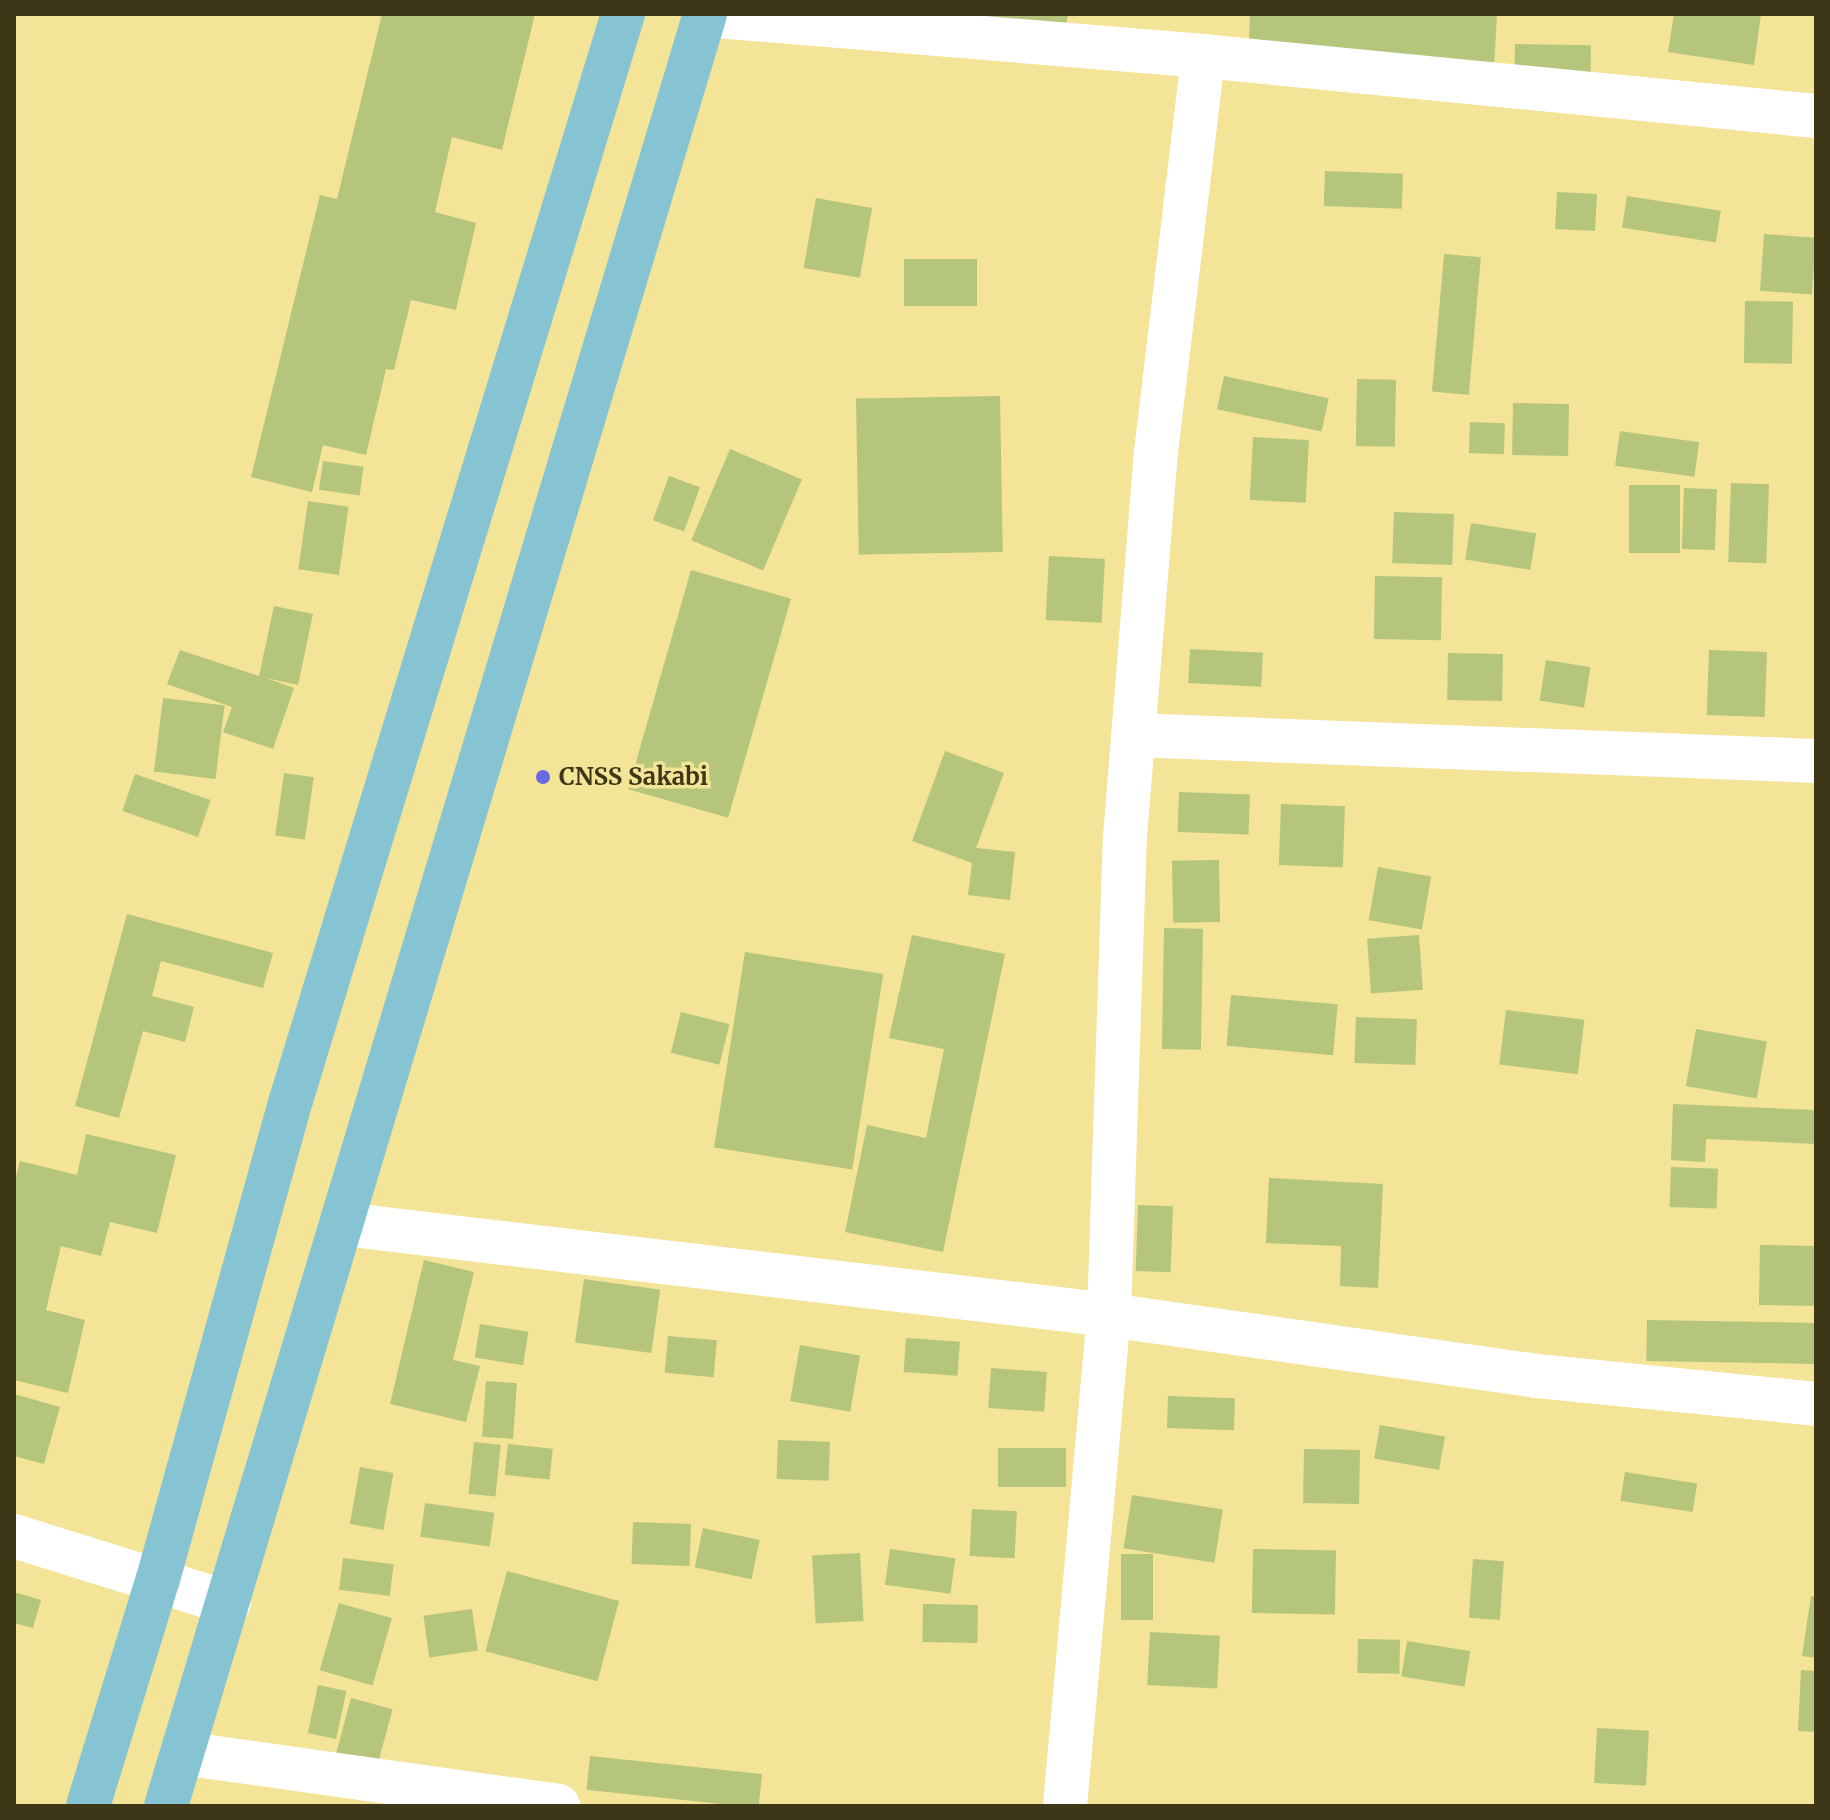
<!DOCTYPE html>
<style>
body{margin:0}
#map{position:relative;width:1830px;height:1820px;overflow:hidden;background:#f3e497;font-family:Merriweather,serif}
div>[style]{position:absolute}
.building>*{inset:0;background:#b5c57c;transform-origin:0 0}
.street>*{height:44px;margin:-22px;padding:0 22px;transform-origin:22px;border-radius:22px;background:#fff}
.primary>*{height:44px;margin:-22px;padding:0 22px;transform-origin:22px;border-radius:22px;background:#86c4d4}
.dots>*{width:22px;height:22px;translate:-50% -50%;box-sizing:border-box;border:4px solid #f3e497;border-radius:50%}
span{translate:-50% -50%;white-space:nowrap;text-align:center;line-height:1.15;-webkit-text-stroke:7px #f3e497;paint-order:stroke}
.poi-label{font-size:24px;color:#3d3617;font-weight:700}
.left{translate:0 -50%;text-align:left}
.frame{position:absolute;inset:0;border:16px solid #3d3617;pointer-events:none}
</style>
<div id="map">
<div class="building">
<i style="clip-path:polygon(382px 14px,535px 14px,502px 150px,452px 137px,435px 212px,476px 223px,456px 310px,411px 300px,394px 370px,386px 369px,366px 455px,323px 445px,312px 492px,251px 477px,320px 195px,337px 199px)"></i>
<i style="clip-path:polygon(965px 14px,1068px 14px,1065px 30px)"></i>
<i style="clip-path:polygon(1250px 14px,1497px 14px,1494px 68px,1249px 43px)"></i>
<i style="clip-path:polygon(1674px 14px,1761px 14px,1754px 65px,1668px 52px)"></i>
<i style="left:1515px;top:44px;width:76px;height:30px;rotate:1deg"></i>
<i style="left:1325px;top:171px;width:78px;height:35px;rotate:2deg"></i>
<i style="left:1557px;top:192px;width:40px;height:37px;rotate:3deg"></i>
<i style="left:1627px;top:196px;width:95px;height:32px;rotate:9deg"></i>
<i style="left:816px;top:198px;width:57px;height:71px;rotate:10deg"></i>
<i style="left:1764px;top:234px;width:52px;height:57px;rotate:4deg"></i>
<i style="left:1444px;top:254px;width:37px;height:138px;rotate:5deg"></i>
<i style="left:977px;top:259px;width:47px;height:73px;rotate:90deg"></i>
<i style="left:1745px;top:301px;width:48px;height:62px;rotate:1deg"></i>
<i style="left:1224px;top:376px;width:107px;height:34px;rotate:12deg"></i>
<i style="left:1357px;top:379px;width:39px;height:67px;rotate:1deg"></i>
<i style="left:1000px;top:396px;width:156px;height:144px;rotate:89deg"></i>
<i style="left:1513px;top:403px;width:56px;height:52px;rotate:1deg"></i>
<i style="left:1470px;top:422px;width:35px;height:31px;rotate:2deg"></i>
<i style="left:1620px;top:431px;width:80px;height:35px;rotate:8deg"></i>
<i style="left:1253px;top:437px;width:56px;height:63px;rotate:3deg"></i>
<i style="left:730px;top:449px;width:78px;height:99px;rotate:23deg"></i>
<i style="left:323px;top:461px;width:41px;height:29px;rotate:8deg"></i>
<i style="left:669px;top:476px;width:33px;height:47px;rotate:20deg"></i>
<i style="left:1731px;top:483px;width:38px;height:79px;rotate:2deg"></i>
<i style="left:1629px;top:485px;width:51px;height:68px"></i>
<i style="left:1684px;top:488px;width:33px;height:61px;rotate:2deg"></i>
<i style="left:308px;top:501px;width:41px;height:69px;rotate:8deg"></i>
<i style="left:1394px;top:512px;width:60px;height:51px;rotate:2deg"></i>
<i style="left:1471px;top:523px;width:66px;height:37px;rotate:9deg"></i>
<i style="left:1049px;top:556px;width:56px;height:64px;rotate:3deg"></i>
<i style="left:691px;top:570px;width:104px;height:228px;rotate:16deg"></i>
<i style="left:1375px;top:576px;width:67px;height:63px;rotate:1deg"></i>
<i style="clip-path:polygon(274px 606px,313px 614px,298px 685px,266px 678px,294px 688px,273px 749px,223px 732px,232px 707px,167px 684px,180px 650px,259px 676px)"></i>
<i style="left:1190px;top:649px;width:73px;height:34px;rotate:3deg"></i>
<i style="left:1709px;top:650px;width:58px;height:65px;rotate:2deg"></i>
<i style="left:1448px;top:653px;width:55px;height:47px;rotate:1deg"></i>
<i style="left:1546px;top:660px;width:45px;height:41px;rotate:9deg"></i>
<i style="left:163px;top:698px;width:62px;height:74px;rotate:7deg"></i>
<i style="clip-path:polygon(945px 751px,1004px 773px,976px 848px,1015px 852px,1010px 900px,968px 895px,972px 863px,912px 841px)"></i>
<i style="left:284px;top:773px;width:30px;height:63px;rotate:8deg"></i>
<i style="left:135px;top:774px;width:80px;height:39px;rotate:19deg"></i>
<i style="left:1179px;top:792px;width:71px;height:40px;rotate:2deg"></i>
<i style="left:1281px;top:804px;width:64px;height:61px;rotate:2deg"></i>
<i style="left:1219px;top:860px;width:62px;height:47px;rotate:89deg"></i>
<i style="left:1378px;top:867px;width:54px;height:54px;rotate:10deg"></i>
<i style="clip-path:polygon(127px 914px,273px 953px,263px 988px,161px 961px,152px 996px,194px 1007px,185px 1042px,143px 1031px,119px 1118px,75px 1106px)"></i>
<i style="left:1164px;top:928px;width:39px;height:121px;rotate:1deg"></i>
<i style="clip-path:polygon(912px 935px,1005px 954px,943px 1252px,845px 1232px,867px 1125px,926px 1138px,944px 1049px,889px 1038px)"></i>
<i style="left:1419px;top:935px;width:55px;height:52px;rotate:86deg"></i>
<i style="left:745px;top:952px;width:140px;height:198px;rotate:9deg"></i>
<i style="left:1231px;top:995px;width:107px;height:51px;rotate:5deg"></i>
<i style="left:1506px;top:1010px;width:79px;height:55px;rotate:7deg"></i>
<i style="left:681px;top:1012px;width:50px;height:42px;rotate:14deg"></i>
<i style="left:1356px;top:1017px;width:61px;height:46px;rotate:2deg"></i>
<i style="left:1696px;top:1029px;width:72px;height:58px;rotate:10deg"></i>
<i style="clip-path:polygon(1673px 1104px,1816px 1110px,1816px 1144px,1706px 1139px,1705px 1162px,1671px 1160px)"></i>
<i style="clip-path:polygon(86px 1134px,176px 1155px,157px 1233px,110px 1222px,101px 1256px,61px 1246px,46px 1310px,85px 1320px,68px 1393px,14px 1380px,14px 1184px,20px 1161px,77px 1175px)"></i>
<i style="left:1671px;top:1167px;width:47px;height:40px;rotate:2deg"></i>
<i style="clip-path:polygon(1269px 1178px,1383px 1184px,1378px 1288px,1340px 1286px,1341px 1246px,1266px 1243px)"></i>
<i style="left:1138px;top:1205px;width:35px;height:66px;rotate:2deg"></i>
<i style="left:1760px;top:1245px;width:56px;height:60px;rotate:1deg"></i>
<i style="clip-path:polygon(424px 1260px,474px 1272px,453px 1360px,480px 1366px,466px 1422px,390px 1404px)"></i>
<i style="left:584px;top:1279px;width:77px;height:64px;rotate:8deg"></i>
<i style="left:1647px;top:1320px;width:169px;height:41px;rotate:1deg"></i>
<i style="left:480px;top:1324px;width:49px;height:34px;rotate:9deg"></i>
<i style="left:668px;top:1336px;width:49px;height:37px;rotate:5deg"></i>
<i style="left:906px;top:1338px;width:54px;height:34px;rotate:4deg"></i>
<i style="left:800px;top:1345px;width:61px;height:57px;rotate:10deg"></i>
<i style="left:991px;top:1368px;width:56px;height:40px;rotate:4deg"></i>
<i style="left:486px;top:1381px;width:31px;height:56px;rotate:4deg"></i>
<i style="clip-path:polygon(14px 1394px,60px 1407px,44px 1464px,14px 1456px)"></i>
<i style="left:1168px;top:1396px;width:67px;height:32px;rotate:2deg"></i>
<i style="left:1380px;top:1425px;width:66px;height:34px;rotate:10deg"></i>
<i style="left:778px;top:1440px;width:52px;height:39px;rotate:2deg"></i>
<i style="left:474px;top:1442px;width:27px;height:52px;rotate:6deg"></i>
<i style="left:508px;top:1444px;width:45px;height:31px;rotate:6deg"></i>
<i style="left:998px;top:1448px;width:68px;height:39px"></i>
<i style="left:1304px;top:1449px;width:56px;height:54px;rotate:1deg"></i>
<i style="left:360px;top:1467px;width:34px;height:58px;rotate:10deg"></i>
<i style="left:1625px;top:1472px;width:73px;height:29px;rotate:9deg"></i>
<i style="left:1132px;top:1495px;width:92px;height:54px;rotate:9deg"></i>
<i style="left:425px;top:1503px;width:70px;height:34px;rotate:8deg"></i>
<i style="left:972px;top:1509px;width:45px;height:47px;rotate:3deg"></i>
<i style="left:633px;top:1522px;width:58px;height:42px;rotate:2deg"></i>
<i style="left:703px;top:1528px;width:58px;height:40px;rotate:12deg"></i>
<i style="left:890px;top:1549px;width:66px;height:36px;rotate:8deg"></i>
<i style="left:1253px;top:1549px;width:83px;height:64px;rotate:1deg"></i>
<i style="left:860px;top:1553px;width:68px;height:48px;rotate:87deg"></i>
<i style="left:1153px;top:1554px;width:66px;height:32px;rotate:90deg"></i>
<i style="left:343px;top:1558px;width:51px;height:32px;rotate:7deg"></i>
<i style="left:1473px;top:1559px;width:31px;height:59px;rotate:4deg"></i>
<i style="left:507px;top:1571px;width:116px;height:83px;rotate:15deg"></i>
<i style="clip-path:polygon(14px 1592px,41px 1600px,33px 1628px,14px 1623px)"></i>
<i style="clip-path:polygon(1811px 1596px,1816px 1597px,1816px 1658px,1802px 1656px)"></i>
<i style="left:339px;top:1603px;width:55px;height:70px;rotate:16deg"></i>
<i style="left:923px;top:1604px;width:55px;height:38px;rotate:1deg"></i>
<i style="left:472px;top:1609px;width:42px;height:49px;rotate:82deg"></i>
<i style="left:1150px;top:1632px;width:70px;height:53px;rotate:3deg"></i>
<i style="left:1358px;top:1639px;width:42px;height:34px;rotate:1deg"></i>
<i style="left:1407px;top:1641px;width:64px;height:36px;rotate:9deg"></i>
<i style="clip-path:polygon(1801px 1670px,1816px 1671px,1816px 1732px,1798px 1731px)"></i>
<i style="left:318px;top:1685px;width:29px;height:49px;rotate:12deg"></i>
<i style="left:351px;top:1698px;width:43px;height:59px;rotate:15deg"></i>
<i style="left:1597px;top:1728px;width:52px;height:55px;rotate:3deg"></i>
<i style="left:590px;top:1756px;width:173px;height:34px;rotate:6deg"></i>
</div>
<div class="street">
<i style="left:705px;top:15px;width:500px;rotate:4.7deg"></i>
<i style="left:1203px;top:56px;width:616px;rotate:5.59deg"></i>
<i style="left:1134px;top:735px;width:682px;rotate:2.18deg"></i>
<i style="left:343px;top:1224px;width:771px;rotate:6.77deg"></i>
<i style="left:1109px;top:1315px;width:432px;rotate:8.1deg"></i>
<i style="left:1537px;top:1376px;width:280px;rotate:5.7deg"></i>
<i style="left:14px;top:1536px;width:225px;rotate:17.3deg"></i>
<i style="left:182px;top:1753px;width:380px;rotate:8deg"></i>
<i style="left:1065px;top:1806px;width:493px;rotate:-84.9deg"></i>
<i style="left:1109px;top:1315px;width:478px;rotate:-88.1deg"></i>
<i style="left:1125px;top:837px;width:386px;rotate:-85.4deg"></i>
<i style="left:1156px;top:452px;width:399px;rotate:-83.2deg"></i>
</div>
<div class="primary">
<i style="left:88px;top:1806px;width:238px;rotate:-72.9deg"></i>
<i style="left:158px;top:1579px;width:497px;rotate:-74.5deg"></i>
<i style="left:291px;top:1100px;width:1136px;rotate:-73deg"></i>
<i style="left:166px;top:1806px;width:1871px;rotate:-73.26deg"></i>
</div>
<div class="dots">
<i style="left:543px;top:777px;background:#686ae3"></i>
</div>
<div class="poi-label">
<span class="left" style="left:559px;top:777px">CNSS Sakabi</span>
</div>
<div class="frame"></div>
</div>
